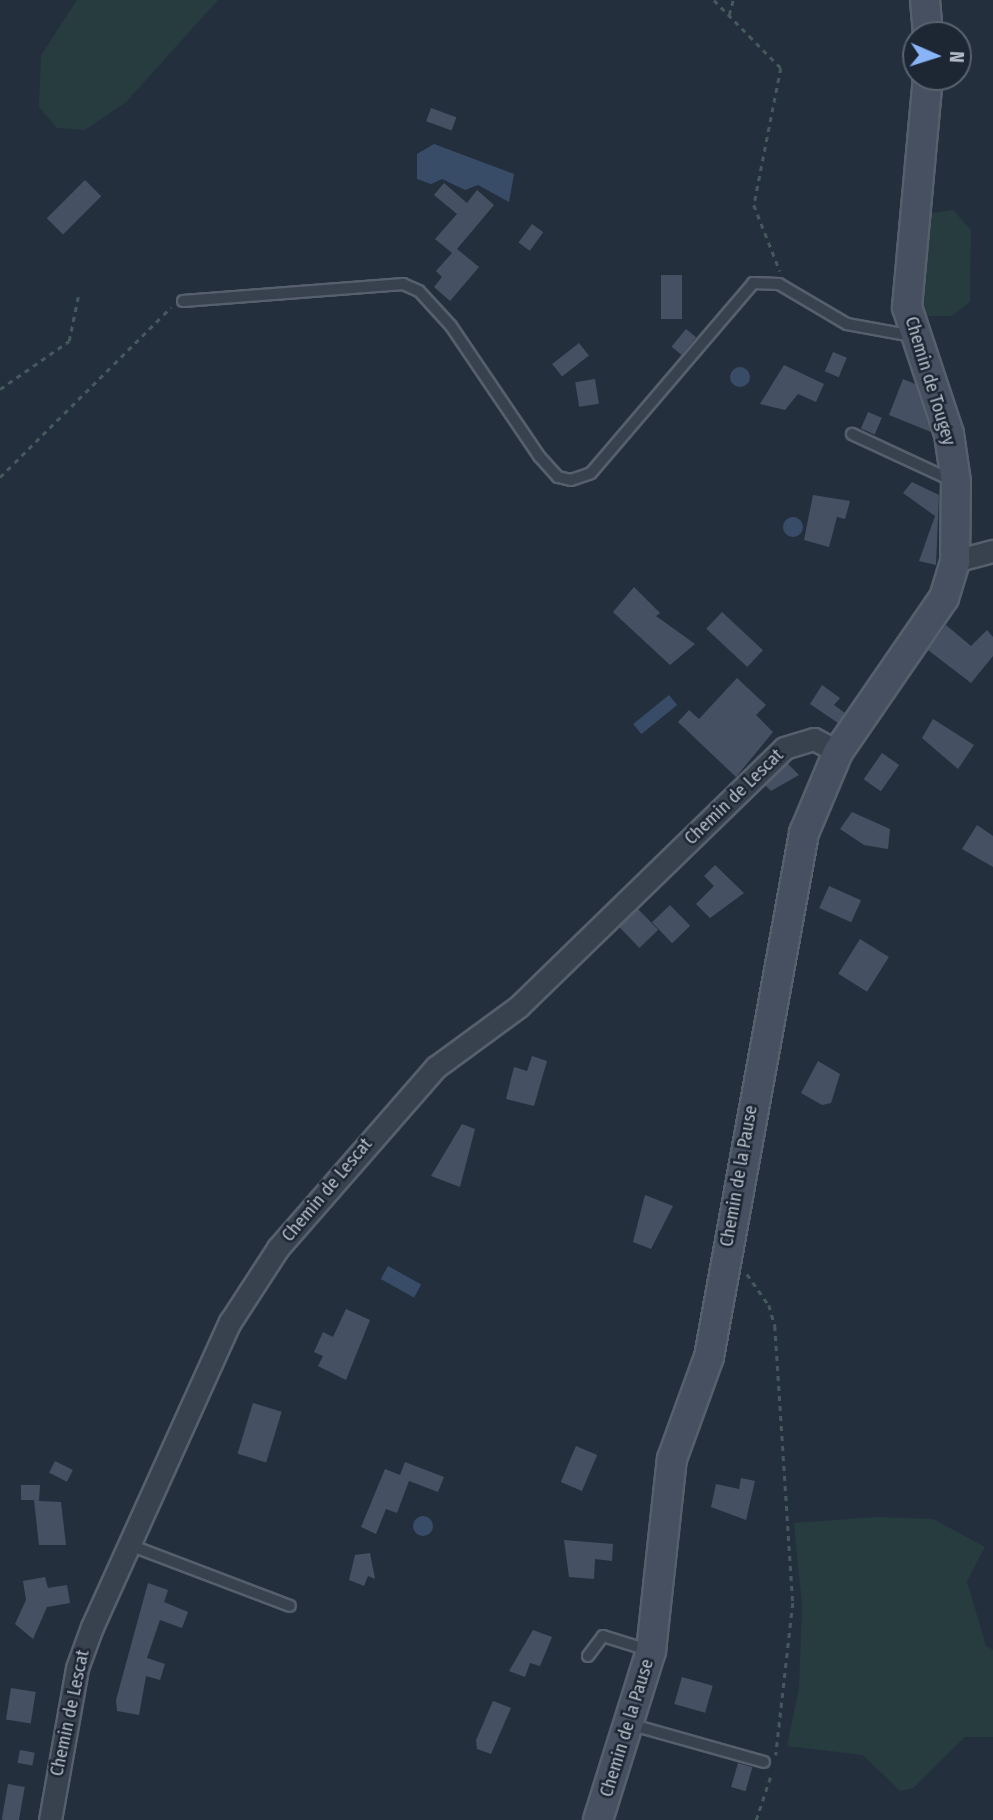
<!DOCTYPE html>
<style>
body{margin:0}
#map{position:relative;width:993px;height:1820px;overflow:hidden;background:#242f3e;font-family:"Fira Sans Condensed",sans-serif}
div>[style]{position:absolute}
.green>*{inset:0;background:#263c3f}
.water>*{inset:0;background:#394c67;transform-origin:0 0}
.round{border-radius:50%}
.building>*{inset:0;background:#455162;transform-origin:0 0}
.path>*{height:2.5px;margin-top:-1.25px;transform-origin:0;background:repeating-linear-gradient(90deg,#44595c 0 5px,transparent 0 10px)}
.roads{filter:drop-shadow(2px 0 #565f6c) drop-shadow(-2px 0 #565f6c) drop-shadow(0 2px #565f6c) drop-shadow(0 -2px #565f6c)}
.lane>*{height:10px;margin:-5px;padding:0 5px;transform-origin:5px;border-radius:5px;background:#38414e}
.street>*{height:21px;margin:-10.5px;padding:0 10.5px;transform-origin:10.5px;border-radius:10.5px;background:#38414e}
.secondary>*{height:28px;margin:-14px;padding:0 14px;transform-origin:14px;border-radius:14px;background:#465061}
span{translate:-50% -50%;white-space:nowrap;text-align:center;line-height:1.15;-webkit-text-stroke:5px #1d2633;paint-order:stroke}
.street-label{font-size:18px;color:#b4bcc9}
.north{position:absolute;left:902px;top:21px;width:70px;height:70px;box-sizing:border-box;background:#1d2633;border:2px solid #59626f;border-radius:50%;rotate:93deg;font-size:19px;font-weight:700;line-height:28px;text-align:center;color:#b4bcc9}
.north::after{content:'';display:block;margin:auto;width:24px;height:32px;background:#8ab4f8;clip-path:polygon(50% 0,100% 100%,50% 72%,0 100%)}
</style>
<div id="map">
<div class="green">
<i style="clip-path:polygon(77px 0,218px 0,126px 102px,85px 130px,57px 128px,39px 107px,41px 55px)"></i>
<i style="clip-path:polygon(953px 210px,971px 230px,970px 302px,952px 316px,918px 316px,921px 225px,931px 213px)"></i>
<i style="clip-path:polygon(877px 1517px,933px 1519px,985px 1547px,967px 1581px,986px 1646px,993px 1650px,993px 1737px,965px 1737px,913px 1788px,900px 1791px,863px 1755px,787px 1746px,799px 1688px,802px 1606px,794px 1523px)"></i>
</div>
<div class="water">
<i style="clip-path:polygon(434px 144px,514px 174px,509px 202px,478px 185px,465px 190px,442px 179px,431px 184px,417px 179px,417px 154px)"></i>
<i class="round" style="left:730px;top:367px;width:20px;height:20px"></i>
<i class="round" style="left:783px;top:517px;width:20px;height:20px"></i>
<i style="left:669px;top:695px;width:13px;height:46px;rotate:51deg"></i>
<i style="left:388px;top:1266px;width:38px;height:15px;rotate:29deg"></i>
<i class="round" style="left:413px;top:1516px;width:20px;height:20px"></i>
</div>
<div class="building">
<i style="left:431px;top:108px;width:27px;height:14px;rotate:20deg"></i>
<i style="left:85px;top:180px;width:23px;height:54px;rotate:45deg"></i>
<i style="clip-path:polygon(444px 183px,467px 203px,477px 190px,494px 205px,457px 249px,479px 267px,450px 301px,434px 287px,442px 277px,436px 271px,452px 253px,435px 239px,457px 214px,434px 195px)"></i>
<i style="left:532px;top:224px;width:14px;height:23px;rotate:36deg"></i>
<i style="left:661px;top:275px;width:21px;height:44px"></i>
<i style="left:686px;top:329px;width:13px;height:23px;rotate:39deg"></i>
<i style="left:579px;top:343px;width:16px;height:34px;rotate:52deg"></i>
<i style="left:833px;top:352px;width:15px;height:21px;rotate:23deg"></i>
<i style="clip-path:polygon(784px 365px,824px 384px,816px 402px,798px 394px,785px 410px,760px 404px)"></i>
<i style="left:595px;top:379px;width:25px;height:20px;rotate:81deg"></i>
<i style="clip-path:polygon(903px 379px,915px 384px,931px 432px,889px 415px)"></i>
<i style="left:868px;top:412px;width:15px;height:18px;rotate:23deg"></i>
<i style="clip-path:polygon(912px 482px,939px 495px,936px 565px,919px 561px,935px 516px,903px 493px)"></i>
<i style="clip-path:polygon(813px 495px,850px 501px,845px 519px,837px 517px,829px 547px,804px 540px)"></i>
<i style="clip-path:polygon(634px 587px,660px 613px,656px 616px,695px 644px,670px 665px,613px 612px)"></i>
<i style="left:722px;top:612px;width:56px;height:23px;rotate:43deg"></i>
<i style="clip-path:polygon(946px 625px,971px 646px,987px 630px,993px 637px,993px 656px,971px 683px,928px 650px)"></i>
<i style="clip-path:polygon(737px 678px,766px 705px,756px 715px,773px 732px,736px 777px,678px 722px,689px 710px,699px 719px)"></i>
<i style="clip-path:polygon(822px 685px,840px 698px,834px 705px,845px 713px,838px 723px,810px 704px)"></i>
<i style="clip-path:polygon(933px 719px,974px 745px,958px 769px,922px 738px)"></i>
<i style="left:882px;top:753px;width:21px;height:32px;rotate:35deg"></i>
<i style="clip-path:polygon(787px 763px,799px 775px,771px 791px,765px 785px)"></i>
<i style="clip-path:polygon(852px 812px,890px 829px,888px 849px,864px 845px,840px 829px)"></i>
<i style="clip-path:polygon(977px 825px,993px 836px,993px 867px,962px 849px)"></i>
<i style="clip-path:polygon(715px 865px,744px 893px,710px 918px,696px 904px,714px 886px,704px 876px)"></i>
<i style="left:829px;top:886px;width:35px;height:24px;rotate:24deg"></i>
<i style="left:670px;top:905px;width:29px;height:25px;rotate:46deg"></i>
<i style="left:638px;top:909px;width:29px;height:26px;rotate:46deg"></i>
<i style="left:860px;top:939px;width:34px;height:41px;rotate:32deg"></i>
<i style="clip-path:polygon(532px 1056px,547px 1061px,534px 1106px,506px 1099px,514px 1067px,527px 1071px)"></i>
<i style="clip-path:polygon(818px 1061px,840px 1074px,831px 1103px,822px 1105px,801px 1093px)"></i>
<i style="clip-path:polygon(462px 1124px,475px 1129px,460px 1187px,431px 1176px)"></i>
<i style="clip-path:polygon(645px 1195px,673px 1206px,651px 1249px,633px 1242px)"></i>
<i style="clip-path:polygon(346px 1309px,370px 1320px,346px 1380px,318px 1366px,323px 1356px,314px 1352px,323px 1332px,333px 1337px)"></i>
<i style="left:253px;top:1403px;width:30px;height:53px;rotate:17deg"></i>
<i style="left:576px;top:1446px;width:23px;height:39px;rotate:23deg"></i>
<i style="left:55px;top:1461px;width:20px;height:13px;rotate:27deg"></i>
<i style="clip-path:polygon(405px 1462px,444px 1477px,438px 1492px,409px 1481px,397px 1513px,386px 1509px,376px 1534px,361px 1527px,385px 1469px,400px 1475px)"></i>
<i style="clip-path:polygon(741px 1478px,755px 1481px,746px 1520px,711px 1507px,716px 1484px,739px 1489px)"></i>
<i style="clip-path:polygon(21px 1485px,40px 1485px,39px 1501px,61px 1502px,66px 1545px,39px 1545px,34px 1500px,21px 1500px)"></i>
<i style="clip-path:polygon(564px 1540px,613px 1544px,612px 1561px,595px 1559px,594px 1579px,569px 1577px)"></i>
<i style="clip-path:polygon(370px 1553px,375px 1579px,368px 1576px,364px 1586px,349px 1580px,355px 1555px)"></i>
<i style="clip-path:polygon(45px 1577px,48px 1588px,67px 1585px,70px 1603px,47px 1607px,33px 1639px,15px 1624px,26px 1600px,23px 1581px)"></i>
<i style="clip-path:polygon(148px 1583px,168px 1590px,164px 1602px,188px 1612px,182px 1628px,160px 1620px,147px 1658px,165px 1664px,160px 1680px,146px 1676px,139px 1715px,117px 1711px,116px 1700px)"></i>
<i style="clip-path:polygon(533px 1630px,552px 1637px,540px 1666px,530px 1663px,525px 1677px,509px 1671px)"></i>
<i style="left:682px;top:1677px;width:32px;height:28px;rotate:16deg"></i>
<i style="left:11px;top:1688px;width:25px;height:32px;rotate:9deg"></i>
<i style="clip-path:polygon(493px 1701px,511px 1708px,491px 1754px,477px 1749px,476px 1740px)"></i>
<i style="left:20px;top:1750px;width:15px;height:13px;rotate:11deg"></i>
<i style="left:738px;top:1763px;width:15px;height:25px;rotate:16deg"></i>
<i style="left:8px;top:1784px;width:17px;height:36px;rotate:10deg"></i>
</div>
<div class="path">
<i style="left:714px;top:0;width:95px;rotate:45.4deg"></i>
<i style="left:781px;top:68px;width:140px;rotate:101.1deg"></i>
<i style="left:754px;top:205px;width:71px;rotate:68.5deg"></i>
<i style="left:729px;top:15px;width:16px;rotate:-75deg"></i>
<i style="left:0;top:389px;width:84px;rotate:-34.8deg"></i>
<i style="left:69px;top:341px;width:45px;rotate:-78.4deg"></i>
<i style="left:0;top:477px;width:241px;rotate:-44.8deg"></i>
<i style="left:747px;top:1274px;width:38px;rotate:55deg"></i>
<i style="left:769px;top:1305px;width:22px;rotate:74deg"></i>
<i style="left:775px;top:1326px;width:278px;rotate:86.3deg"></i>
<i style="left:793px;top:1603px;width:153px;rotate:96.4deg"></i>
<i style="left:756px;top:1820px;width:47px;rotate:-71.6deg"></i>
</div>
<div class="roads">
<div class="lane">
<i style="left:183px;top:301px;width:221px;rotate:-4.4deg"></i>
<i style="left:403px;top:284px;width:17px;rotate:24deg"></i>
<i style="left:419px;top:291px;width:47px;rotate:47.6deg"></i>
<i style="left:451px;top:326px;width:157px;rotate:55.9deg"></i>
<i style="left:539px;top:456px;width:28px;rotate:48deg"></i>
<i style="left:558px;top:477px;width:13px;rotate:13deg"></i>
<i style="left:571px;top:480px;width:21px;rotate:-19deg"></i>
<i style="left:591px;top:473px;width:250px;rotate:-49.5deg"></i>
<i style="left:753px;top:283px;width:26px;rotate:2deg"></i>
<i style="left:779px;top:284px;width:79px;rotate:30.5deg"></i>
<i style="left:847px;top:324px;width:67px;rotate:10.3deg"></i>
<i style="left:852px;top:434px;width:109px;rotate:24.9deg"></i>
<i style="left:127px;top:1544px;width:174px;rotate:20.8deg"></i>
<i style="left:588px;top:1656px;width:25px;rotate:-53deg"></i>
<i style="left:603px;top:1636px;width:47px;rotate:17.3deg"></i>
<i style="left:629px;top:1724px;width:140px;rotate:15.7deg"></i>
</div>
<div class="street">
<i style="left:955px;top:561px;width:39px;rotate:-15deg"></i>
<i style="left:50px;top:1820px;width:154px;rotate:-79.9deg"></i>
<i style="left:77px;top:1668px;width:44px;rotate:-69.9deg"></i>
<i style="left:92px;top:1627px;width:335px;rotate:-65.7deg"></i>
<i style="left:230px;top:1322px;width:88px;rotate:-57deg"></i>
<i style="left:278px;top:1248px;width:240px;rotate:-48.9deg"></i>
<i style="left:436px;top:1067px;width:102px;rotate:-36.2deg"></i>
<i style="left:518px;top:1007px;width:371px;rotate:-44.2deg"></i>
<i style="left:784px;top:748px;width:31px;rotate:-17deg"></i>
<i style="left:814px;top:739px;width:27px;rotate:28deg"></i>
</div>
<div class="secondary">
<i style="left:925px;top:0;width:35px;rotate:85deg"></i>
<i style="left:598px;top:1820px;width:177px;rotate:-72.6deg"></i>
<i style="left:651px;top:1651px;width:193px;rotate:-83.8deg"></i>
<i style="left:672px;top:1459px;width:109px;rotate:-70.1deg"></i>
<i style="left:709px;top:1357px;width:533px;rotate:-79.72deg"></i>
<i style="left:804px;top:833px;width:88px;rotate:-67.2deg"></i>
<i style="left:838px;top:752px;width:187px;rotate:-55.5deg"></i>
<i style="left:944px;top:598px;width:39px;rotate:-73deg"></i>
<i style="left:955px;top:561px;width:79px;rotate:-89.3deg"></i>
<i style="left:956px;top:482px;width:49px;rotate:-98.3deg"></i>
<i style="left:949px;top:434px;width:134px;rotate:-108.3deg"></i>
<i style="left:907px;top:307px;width:231px;rotate:-84.8deg"></i>
</div>
</div>
<div class="street-label">
<span style="left:930px;top:381px;rotate:73deg">Chemin de Tougey</span>
<span style="left:734px;top:797px;rotate:-44deg">Chemin de Lescat</span>
<span style="left:739px;top:1176px;rotate:-80deg">Chemin de la Pause</span>
<span style="left:327px;top:1190px;rotate:-50deg">Chemin de Lescat</span>
<span style="left:70px;top:1713px;rotate:-78deg">Chemin de Lescat</span>
<span style="left:627px;top:1728px;rotate:-73deg">Chemin de la Pause</span>
</div>
<div class="north">N</div>
</div>
